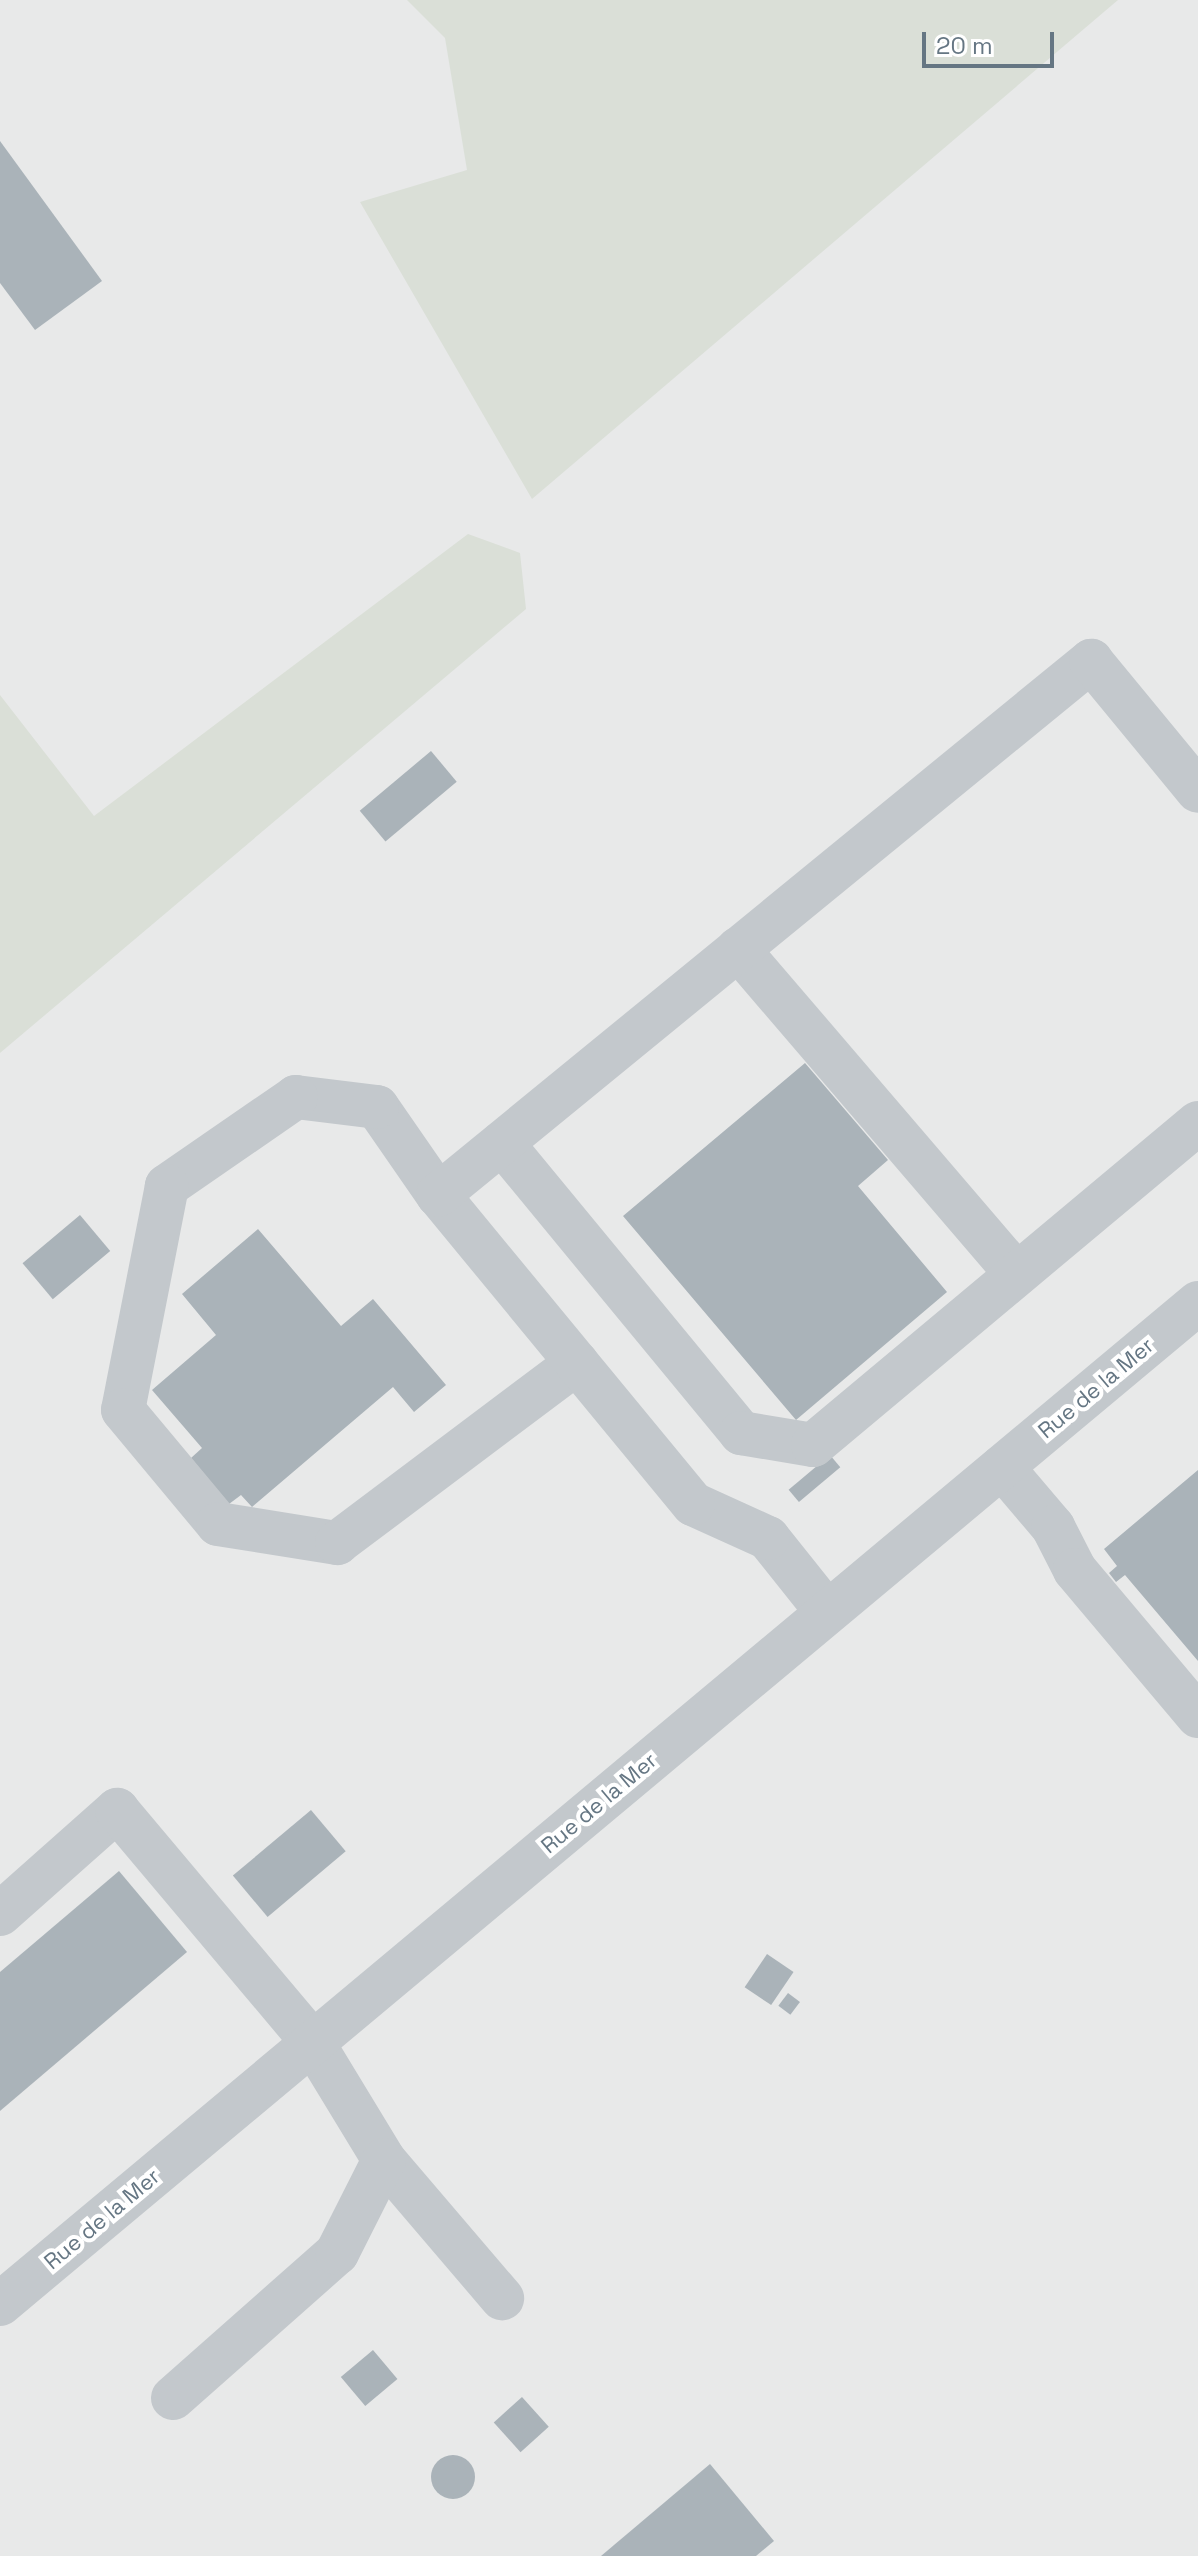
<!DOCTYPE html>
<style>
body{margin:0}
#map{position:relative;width:1198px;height:2556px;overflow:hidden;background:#fafaf8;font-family:"Space Grotesk",sans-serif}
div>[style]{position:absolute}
.built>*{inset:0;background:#e8e9e9;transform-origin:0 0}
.green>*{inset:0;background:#dadfd7}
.building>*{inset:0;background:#aab3b9;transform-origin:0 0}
.round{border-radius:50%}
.minor>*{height:44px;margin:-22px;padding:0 22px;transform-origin:22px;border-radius:22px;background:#c3c8cc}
span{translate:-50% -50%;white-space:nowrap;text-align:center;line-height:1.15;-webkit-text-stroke:8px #fff;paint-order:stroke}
.street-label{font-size:22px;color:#657683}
.scale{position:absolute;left:922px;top:32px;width:132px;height:36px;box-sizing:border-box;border:4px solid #657683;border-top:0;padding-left:10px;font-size:24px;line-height:28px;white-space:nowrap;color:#657683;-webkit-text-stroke:6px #fff;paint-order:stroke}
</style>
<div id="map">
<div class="built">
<i style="left:0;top:0;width:1198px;height:2556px"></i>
</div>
<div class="green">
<i style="clip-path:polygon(407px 0,1118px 0,532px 499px,360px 202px,467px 170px,445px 38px)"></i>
<i style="clip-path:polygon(468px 534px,520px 553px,526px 609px,0 1053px,0 695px,94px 816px)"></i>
</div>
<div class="building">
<i style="clip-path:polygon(0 141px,102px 281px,35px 330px,0 283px)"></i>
<i style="left:431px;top:751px;width:40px;height:93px;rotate:50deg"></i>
<i style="clip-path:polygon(805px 1063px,888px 1160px,858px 1186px,947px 1292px,796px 1420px,623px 1216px)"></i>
<i style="left:80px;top:1215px;width:47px;height:75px;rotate:50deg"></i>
<i style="clip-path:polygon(258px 1229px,341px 1326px,373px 1299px,446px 1385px,414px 1412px,393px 1387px,252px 1507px,241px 1495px,229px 1504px,191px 1458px,202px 1448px,152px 1390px,216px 1335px,182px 1294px)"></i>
<i style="left:830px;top:1455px;width:16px;height:54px;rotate:50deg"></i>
<i style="clip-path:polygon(1198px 1470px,1198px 1661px,1125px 1575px,1116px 1582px,1109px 1573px,1117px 1566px,1104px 1549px)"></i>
<i style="left:311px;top:1810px;width:54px;height:102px;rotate:50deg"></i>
<i style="clip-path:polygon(119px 1871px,187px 1952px,0 2111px,0 1972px)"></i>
<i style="left:767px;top:1954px;width:32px;height:40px;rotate:34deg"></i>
<i style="left:788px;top:1993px;width:15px;height:16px;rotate:37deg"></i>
<i style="left:373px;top:2350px;width:38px;height:42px;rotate:50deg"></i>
<i style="left:522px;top:2397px;width:40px;height:38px;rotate:48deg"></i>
<i class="round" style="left:431px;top:2455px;width:44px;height:44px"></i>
<i style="clip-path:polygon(710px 2464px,774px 2541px,756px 2556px,601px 2556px)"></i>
</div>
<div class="minor">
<i style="left:738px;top:949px;width:428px;rotate:49.4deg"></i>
<i style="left:502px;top:1143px;width:376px;rotate:50.5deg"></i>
<i style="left:741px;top:1433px;width:73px;rotate:9.5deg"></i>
<i style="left:813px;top:1445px;width:502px;rotate:-39.91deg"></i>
<i style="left:438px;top:1195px;width:107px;rotate:-124.7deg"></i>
<i style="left:377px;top:1107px;width:82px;rotate:-173deg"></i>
<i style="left:296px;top:1097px;width:157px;rotate:145.4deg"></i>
<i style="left:167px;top:1186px;width:228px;rotate:101.1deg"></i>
<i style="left:123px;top:1410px;width:148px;rotate:50.2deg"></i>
<i style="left:218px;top:1524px;width:121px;rotate:9.1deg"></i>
<i style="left:337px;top:1543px;width:300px;rotate:-36.9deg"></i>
<i style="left:1002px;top:1467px;width:79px;rotate:49.6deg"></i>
<i style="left:1053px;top:1527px;width:48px;rotate:62.9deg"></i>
<i style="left:1075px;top:1570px;width:191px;rotate:49.9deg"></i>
<i style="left:827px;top:1612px;width:95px;rotate:-128.6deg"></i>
<i style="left:768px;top:1538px;width:82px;rotate:-155.6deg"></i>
<i style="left:693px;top:1504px;width:401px;rotate:-129.5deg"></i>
<i style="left:438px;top:1195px;width:844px;rotate:-39.28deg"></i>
<i style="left:1091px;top:661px;width:168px;rotate:50.5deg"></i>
<i style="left:0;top:1914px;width:157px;rotate:-41.6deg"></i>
<i style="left:117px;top:1810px;width:304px;rotate:49.9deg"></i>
<i style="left:313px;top:2043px;width:137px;rotate:58.7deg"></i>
<i style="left:384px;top:2160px;width:182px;rotate:49.5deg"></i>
<i style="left:0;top:2304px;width:1561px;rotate:-39.88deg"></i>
<i style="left:173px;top:2398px;width:219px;rotate:-41.5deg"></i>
<i style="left:337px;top:2253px;width:104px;rotate:-63.2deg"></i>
</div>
<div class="street-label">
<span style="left:1096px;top:1388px;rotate:-40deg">Rue de la Mer</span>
<span style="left:599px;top:1803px;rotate:-40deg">Rue de la Mer</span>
<span style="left:102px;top:2219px;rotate:-40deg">Rue de la Mer</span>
</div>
<div class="scale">20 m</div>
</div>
